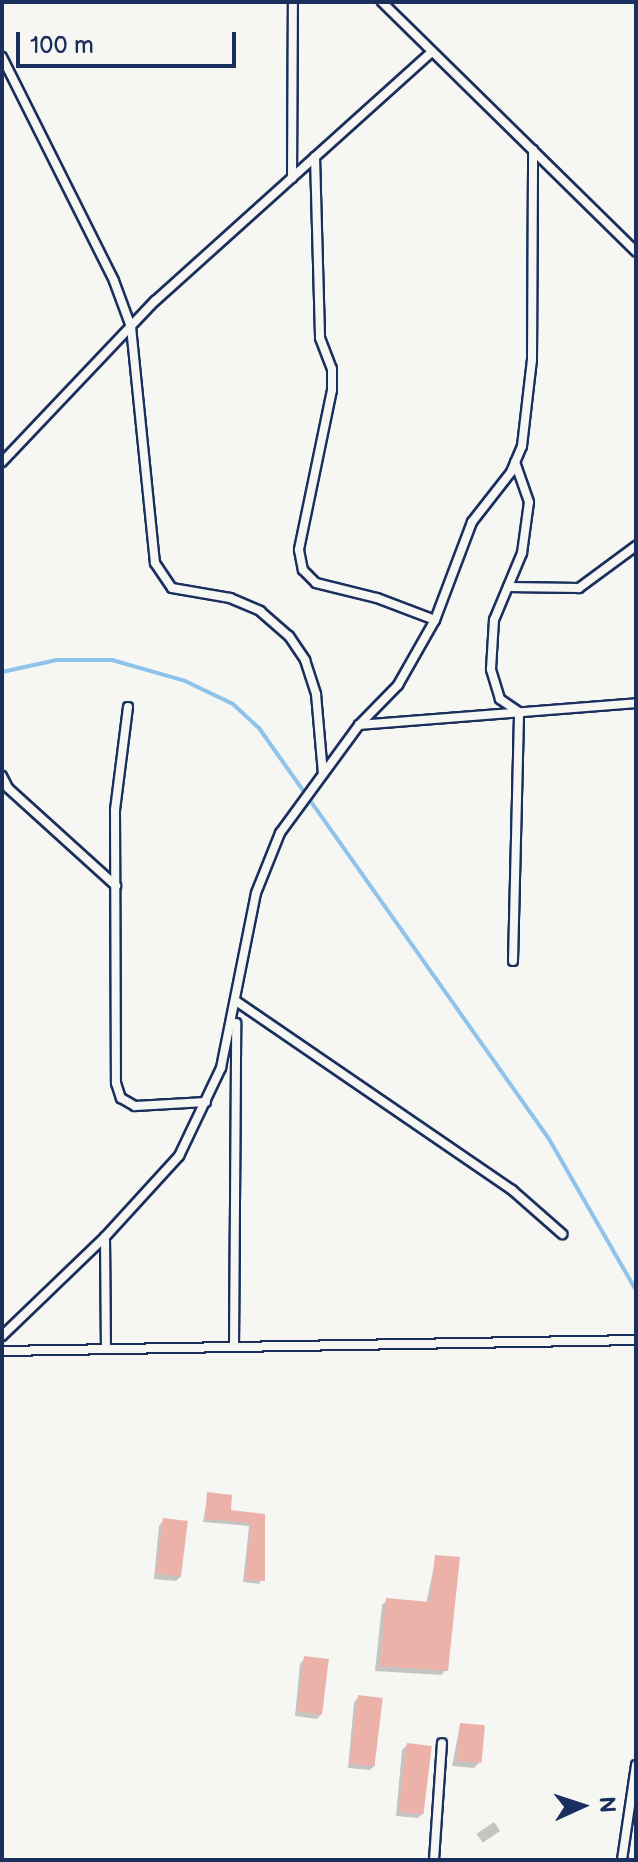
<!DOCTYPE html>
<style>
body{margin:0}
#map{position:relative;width:638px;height:1862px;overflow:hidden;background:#f6f6f2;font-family:"Balsamiq Sans",sans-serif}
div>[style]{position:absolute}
.shadow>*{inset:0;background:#0003;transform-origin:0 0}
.stream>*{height:4px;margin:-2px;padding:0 2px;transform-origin:2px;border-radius:2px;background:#8ec3eb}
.building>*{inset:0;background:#ecb2aa;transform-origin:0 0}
.roads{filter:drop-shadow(2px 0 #1b2f5e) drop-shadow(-2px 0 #1b2f5e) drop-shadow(0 2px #1b2f5e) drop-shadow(0 -2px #1b2f5e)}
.service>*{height:8px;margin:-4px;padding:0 4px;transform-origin:4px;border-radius:4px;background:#f6f6f2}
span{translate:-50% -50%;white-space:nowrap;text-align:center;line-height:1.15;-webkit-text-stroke:7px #f6f6f2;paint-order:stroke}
.frame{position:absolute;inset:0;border:4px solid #1b2f5e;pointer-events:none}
.north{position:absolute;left:542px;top:1766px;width:80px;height:80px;-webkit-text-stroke:6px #f6f6f2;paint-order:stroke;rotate:87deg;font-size:22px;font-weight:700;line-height:32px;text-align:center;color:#1b2f5e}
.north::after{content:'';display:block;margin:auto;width:28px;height:36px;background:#1b2f5e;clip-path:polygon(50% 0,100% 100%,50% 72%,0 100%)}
.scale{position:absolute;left:16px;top:32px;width:220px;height:36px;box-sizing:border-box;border:4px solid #1b2f5e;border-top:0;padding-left:10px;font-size:24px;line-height:28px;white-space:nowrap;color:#1b2f5e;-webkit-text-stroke:6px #f6f6f2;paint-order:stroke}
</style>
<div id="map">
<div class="shadow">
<i style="clip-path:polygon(208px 1494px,229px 1512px,263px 1515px,260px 1584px,243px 1582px,249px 1526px,203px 1522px)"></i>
<i style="clip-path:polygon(164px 1520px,181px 1576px,176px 1581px,154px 1579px,159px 1526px)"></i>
<i style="clip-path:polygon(436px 1557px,446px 1670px,441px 1675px,375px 1671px,382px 1605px,387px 1600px,426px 1604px)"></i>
<i style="clip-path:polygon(305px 1658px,322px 1713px,317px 1719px,295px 1716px,300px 1664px)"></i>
<i style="clip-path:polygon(359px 1697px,375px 1765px,370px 1770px,348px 1768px,354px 1702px)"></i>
<i style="clip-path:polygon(460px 1725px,479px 1763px,474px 1768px,452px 1766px)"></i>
<i style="clip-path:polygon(407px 1745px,423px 1813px,418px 1818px,396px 1816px,402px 1750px)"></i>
<i style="left:494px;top:1822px;width:11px;height:21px;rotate:56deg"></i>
</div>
<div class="stream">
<i style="left:2px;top:672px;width:56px;rotate:-12.3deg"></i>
<i style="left:57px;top:660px;width:55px"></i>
<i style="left:112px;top:660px;width:76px;rotate:16deg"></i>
<i style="left:185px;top:681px;width:53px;rotate:25.6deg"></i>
<i style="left:233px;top:704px;width:35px;rotate:43deg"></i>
<i style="left:259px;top:728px;width:503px;rotate:54.79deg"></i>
<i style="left:549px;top:1139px;width:174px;rotate:60.1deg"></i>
</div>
<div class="building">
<i style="clip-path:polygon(207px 1492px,232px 1495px,231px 1510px,265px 1514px,265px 1581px,245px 1580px,251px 1523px,205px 1519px)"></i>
<i style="left:163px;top:1518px;width:25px;height:56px;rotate:7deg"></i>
<i style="clip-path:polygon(435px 1555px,460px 1557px,448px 1671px,380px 1666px,386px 1598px,430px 1602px)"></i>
<i style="left:304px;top:1656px;width:25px;height:56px;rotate:7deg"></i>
<i style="left:358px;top:1695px;width:25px;height:69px;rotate:7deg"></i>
<i style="left:460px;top:1723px;width:25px;height:38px;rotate:5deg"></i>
<i style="left:407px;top:1743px;width:25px;height:69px;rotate:7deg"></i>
</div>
<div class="roads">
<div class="service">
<i style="left:382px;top:2px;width:356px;rotate:44.5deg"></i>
<i style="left:2px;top:57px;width:250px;rotate:63.4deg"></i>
<i style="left:114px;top:281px;width:49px;rotate:69.7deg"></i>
<i style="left:131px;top:327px;width:237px;rotate:84.2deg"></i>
<i style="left:155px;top:563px;width:30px;rotate:56deg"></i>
<i style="left:172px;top:588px;width:59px;rotate:9.8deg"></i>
<i style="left:230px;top:598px;width:33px;rotate:23deg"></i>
<i style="left:260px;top:611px;width:38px;rotate:41deg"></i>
<i style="left:289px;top:636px;width:29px;rotate:56deg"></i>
<i style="left:305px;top:660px;width:36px;rotate:72deg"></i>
<i style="left:316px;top:694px;width:80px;rotate:85deg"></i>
<i style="left:315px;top:157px;width:181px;rotate:88.4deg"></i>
<i style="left:320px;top:338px;width:33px;rotate:69deg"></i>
<i style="left:332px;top:369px;width:21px;rotate:90deg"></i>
<i style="left:332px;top:390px;width:163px;rotate:101.7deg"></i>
<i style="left:299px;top:550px;width:20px;rotate:79deg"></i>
<i style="left:303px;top:570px;width:18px;rotate:45deg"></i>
<i style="left:316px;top:583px;width:63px;rotate:13.8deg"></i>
<i style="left:377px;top:598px;width:62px;rotate:20.8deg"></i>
<i style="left:292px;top:178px;width:176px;rotate:-89.7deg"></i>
<i style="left:2px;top:462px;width:222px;rotate:-46.5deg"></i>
<i style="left:155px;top:301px;width:372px;rotate:-42deg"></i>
<i style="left:508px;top:587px;width:71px;rotate:0.8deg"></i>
<i style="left:579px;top:588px;width:71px;rotate:-36.4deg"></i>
<i style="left:128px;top:707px;width:104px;rotate:97.2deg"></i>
<i style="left:115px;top:810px;width:273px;rotate:89.8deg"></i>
<i style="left:116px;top:1083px;width:16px;rotate:72deg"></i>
<i style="left:121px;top:1098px;width:16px;rotate:30deg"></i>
<i style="left:135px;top:1106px;width:71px;rotate:-3.2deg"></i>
<i style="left:359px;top:725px;width:278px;rotate:-4.5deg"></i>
<i style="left:2px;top:776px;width:13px;rotate:63deg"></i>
<i style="left:8px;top:788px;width:146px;rotate:42.2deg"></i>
<i style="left:513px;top:961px;width:249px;rotate:-88.6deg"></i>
<i style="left:519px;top:712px;width:23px;rotate:-146deg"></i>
<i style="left:500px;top:699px;width:31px;rotate:-107deg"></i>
<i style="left:491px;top:669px;width:49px;rotate:-86.5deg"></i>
<i style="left:494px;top:620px;width:73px;rotate:-67.3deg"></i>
<i style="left:522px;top:553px;width:51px;rotate:-82.2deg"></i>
<i style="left:529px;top:502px;width:42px;rotate:-109.3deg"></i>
<i style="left:236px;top:1001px;width:335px;rotate:34.4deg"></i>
<i style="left:512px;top:1190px;width:67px;rotate:41.3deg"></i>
<i style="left:105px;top:1237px;width:112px;rotate:89.5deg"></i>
<i style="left:2px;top:1336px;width:143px;rotate:-43.9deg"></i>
<i style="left:105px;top:1237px;width:110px;rotate:-47.6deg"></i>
<i style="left:179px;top:1156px;width:98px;rotate:-64.5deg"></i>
<i style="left:221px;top:1068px;width:178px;rotate:-78.7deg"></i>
<i style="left:256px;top:893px;width:65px;rotate:-68.2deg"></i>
<i style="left:280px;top:833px;width:134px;rotate:-53.8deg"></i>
<i style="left:359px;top:725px;width:56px;rotate:-45.7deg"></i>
<i style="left:398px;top:685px;width:75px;rotate:-60.4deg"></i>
<i style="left:435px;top:620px;width:105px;rotate:-69.3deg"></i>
<i style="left:472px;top:522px;width:63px;rotate:-52deg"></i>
<i style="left:511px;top:472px;width:28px;rotate:-67deg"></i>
<i style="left:522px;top:446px;width:87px;rotate:-83.4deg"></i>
<i style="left:532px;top:360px;width:210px;rotate:-89.7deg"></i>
<i style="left:234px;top:1347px;width:324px;rotate:-89.6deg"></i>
<i style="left:2px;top:1351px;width:634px;rotate:-0.99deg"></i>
<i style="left:434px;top:1860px;width:117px;rotate:-86.1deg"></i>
<i style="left:622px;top:1860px;width:96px;rotate:-81.6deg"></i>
</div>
</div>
<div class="frame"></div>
<div class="north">N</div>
<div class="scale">100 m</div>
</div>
